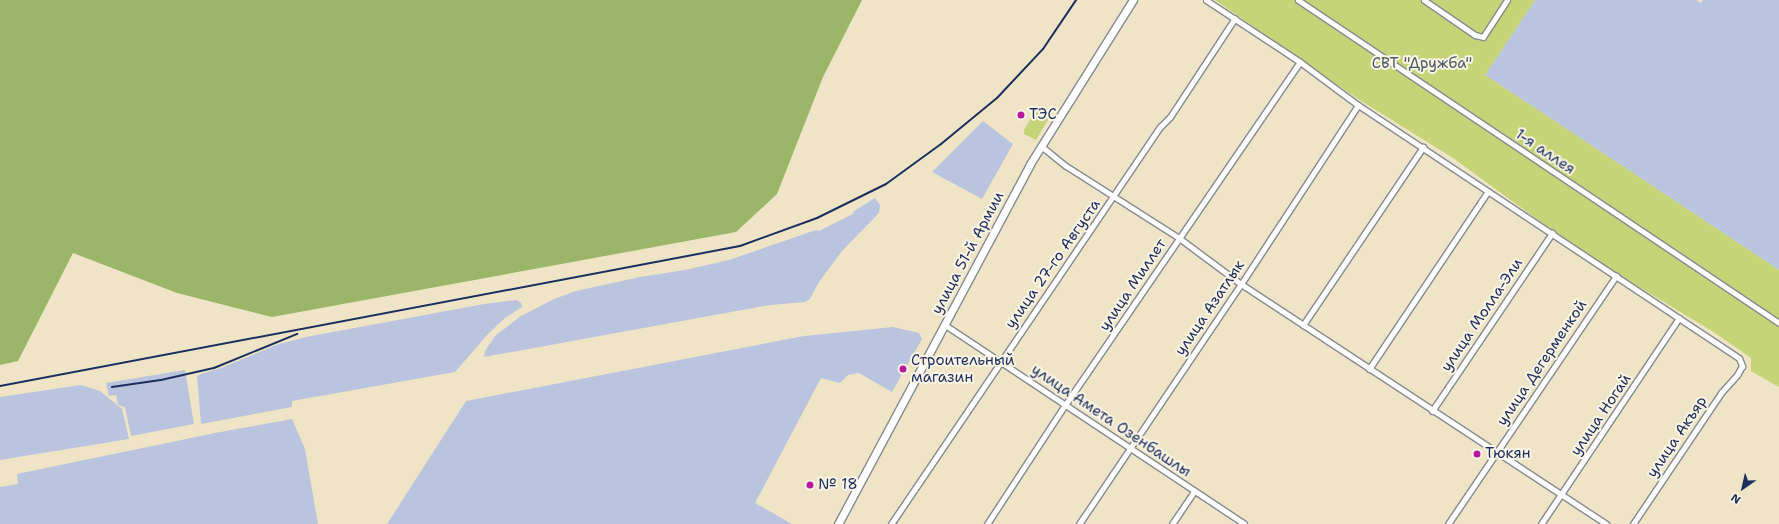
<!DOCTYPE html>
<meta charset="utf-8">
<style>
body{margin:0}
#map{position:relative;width:1779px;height:524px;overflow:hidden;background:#efe5c6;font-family:"Shantell Sans",sans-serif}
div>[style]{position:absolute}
.industrial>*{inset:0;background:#bac4de}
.green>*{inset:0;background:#c4d477}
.forest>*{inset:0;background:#9bb668}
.roads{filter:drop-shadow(1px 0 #858a92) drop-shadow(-1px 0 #858a92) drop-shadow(0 1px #858a92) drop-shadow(0 -1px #858a92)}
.street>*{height:5px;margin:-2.5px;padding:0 2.5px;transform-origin:2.5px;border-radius:2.5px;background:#fff}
.secondary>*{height:7px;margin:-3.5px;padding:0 3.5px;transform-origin:3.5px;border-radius:3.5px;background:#fff}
.rail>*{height:2px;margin:-1px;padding:0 1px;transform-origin:1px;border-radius:1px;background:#1b2f5e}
.dots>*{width:11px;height:11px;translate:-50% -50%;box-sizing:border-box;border:2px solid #fcf5e5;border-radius:50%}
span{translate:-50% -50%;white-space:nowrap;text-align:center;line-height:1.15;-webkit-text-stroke:4px #fcf5e5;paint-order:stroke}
.park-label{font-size:15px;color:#455864}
.poi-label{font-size:15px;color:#1b2f5e}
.left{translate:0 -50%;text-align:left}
.street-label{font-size:15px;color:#1b2f5e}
.north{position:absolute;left:1723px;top:468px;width:40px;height:40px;-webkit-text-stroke:3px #fcf5e5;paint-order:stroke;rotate:214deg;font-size:11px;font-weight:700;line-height:16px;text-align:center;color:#1b2f5e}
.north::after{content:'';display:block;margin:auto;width:14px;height:18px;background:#1b2f5e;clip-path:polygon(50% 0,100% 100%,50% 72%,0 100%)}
</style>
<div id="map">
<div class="industrial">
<i style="clip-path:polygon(1535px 0,1696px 0,1701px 3px,1703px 0,1779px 0,1779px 270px,1485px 75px)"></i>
<i style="clip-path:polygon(983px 121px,1013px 144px,982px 199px,932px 172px)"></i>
<i style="clip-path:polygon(875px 198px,880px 205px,879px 213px,842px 251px,819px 282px,810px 299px,805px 302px,770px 305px,484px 357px,485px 351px,495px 336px,521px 316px,554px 299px,576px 291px,640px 277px,685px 270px,729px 260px,816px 230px,819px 231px,853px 214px,854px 211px)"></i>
<i style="clip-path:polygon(517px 300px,521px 303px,522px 307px,505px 318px,488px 334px,455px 372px,292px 401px,292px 407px,201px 424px,197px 376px,201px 374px,221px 368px,279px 344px,306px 337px,484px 304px)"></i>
<i style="clip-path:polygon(893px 327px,919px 333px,922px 339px,892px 392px,859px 373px,848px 375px,840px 383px,821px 378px,755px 503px,792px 524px,387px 524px,466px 401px,804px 336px)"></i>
<i style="clip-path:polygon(185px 370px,194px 424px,131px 436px,125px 407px,118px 405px,116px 395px,109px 396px,106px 383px)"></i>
<i style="clip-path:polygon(81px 385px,100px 391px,122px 409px,129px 439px,0 460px,0 397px)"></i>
<i style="clip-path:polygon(292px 419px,305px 449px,318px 524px,0 524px,0 487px,18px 484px,17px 474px,215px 433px)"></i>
</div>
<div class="green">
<i style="clip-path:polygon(1215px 0,1535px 0,1485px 75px,1779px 270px,1779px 387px,1751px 371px,1751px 358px,1715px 333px,1621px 276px,1542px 223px,1453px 158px,1358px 99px)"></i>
<i style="clip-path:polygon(1041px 107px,1047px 108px,1052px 113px,1036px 140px,1024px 134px,1024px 130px,1037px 108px)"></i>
</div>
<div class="forest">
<i style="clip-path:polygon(0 0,862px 0,823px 77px,777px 194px,736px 232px,272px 317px,177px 293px,73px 253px,18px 361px,0 365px)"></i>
</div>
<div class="roads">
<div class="street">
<i style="left:1206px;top:0;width:113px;rotate:33.4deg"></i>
<i style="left:1300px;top:62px;width:72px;rotate:36.6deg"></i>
<i style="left:1358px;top:105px;width:457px;rotate:33.6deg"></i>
<i style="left:1739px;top:358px;width:9px;rotate:69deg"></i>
<i style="left:1742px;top:366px;width:10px;rotate:119deg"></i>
<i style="left:1737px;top:375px;width:24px;rotate:132deg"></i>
<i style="left:1721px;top:393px;width:158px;rotate:123.9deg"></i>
<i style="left:1298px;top:0;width:579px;rotate:33.88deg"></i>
<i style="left:1424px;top:0;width:62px;rotate:34.5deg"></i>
<i style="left:1475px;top:35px;width:8px;rotate:14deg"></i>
<i style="left:1483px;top:37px;width:44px;rotate:-57deg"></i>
<i style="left:1041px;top:146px;width:32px;rotate:39deg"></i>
<i style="left:1066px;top:166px;width:134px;rotate:32.5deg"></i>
<i style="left:1179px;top:238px;width:77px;rotate:36.6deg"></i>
<i style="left:1241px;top:284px;width:437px;rotate:33.3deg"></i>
<i style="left:945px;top:325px;width:359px;rotate:33.6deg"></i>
<i style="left:1303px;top:325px;width:215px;rotate:-56deg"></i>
<i style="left:1369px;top:369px;width:214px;rotate:-56.2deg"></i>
<i style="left:1432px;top:411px;width:215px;rotate:-56deg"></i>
<i style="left:891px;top:524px;width:480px;rotate:-55.9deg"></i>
<i style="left:1160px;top:127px;width:14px;rotate:-45deg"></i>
<i style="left:1170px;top:117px;width:118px;rotate:-56.7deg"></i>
<i style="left:987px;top:524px;width:142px;rotate:-56.8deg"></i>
<i style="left:1065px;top:405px;width:416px;rotate:-55.6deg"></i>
<i style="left:1079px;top:524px;width:290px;rotate:-56deg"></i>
<i style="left:1241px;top:284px;width:214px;rotate:-56.8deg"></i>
<i style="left:1172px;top:524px;width:40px;rotate:-56deg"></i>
<i style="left:1448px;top:524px;width:300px;rotate:-55.9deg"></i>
<i style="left:1541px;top:524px;width:248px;rotate:-56.2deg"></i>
</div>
<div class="secondary">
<i style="left:838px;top:524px;width:408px;rotate:-61.9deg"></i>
<i style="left:1030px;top:164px;width:194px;rotate:-57.9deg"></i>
</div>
</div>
<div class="rail">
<i style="left:0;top:386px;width:753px;rotate:-10.71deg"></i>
<i style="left:740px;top:246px;width:82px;rotate:-20deg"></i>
<i style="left:817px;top:218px;width:77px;rotate:-26.2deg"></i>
<i style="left:886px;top:184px;width:68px;rotate:-36deg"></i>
<i style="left:941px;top:144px;width:72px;rotate:-39.4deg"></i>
<i style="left:997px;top:98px;width:67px;rotate:-46.8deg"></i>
<i style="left:1043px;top:49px;width:59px;rotate:-56deg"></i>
<i style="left:112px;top:387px;width:49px;rotate:-8.1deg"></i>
<i style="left:161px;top:380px;width:54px;rotate:-12.8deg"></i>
<i style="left:214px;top:368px;width:90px;rotate:-22.3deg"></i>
</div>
<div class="dots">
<i style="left:1021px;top:115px;background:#b5179e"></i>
<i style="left:903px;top:369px;background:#b5179e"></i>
<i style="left:1477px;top:454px;background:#b5179e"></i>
<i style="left:810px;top:485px;background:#b5179e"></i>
</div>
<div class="park-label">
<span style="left:1422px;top:64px">СВТ "Дружба"</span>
</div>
<div class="poi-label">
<span class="left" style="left:1029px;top:115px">ТЭС</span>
<span class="left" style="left:911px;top:369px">Строительный<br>магазин</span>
<span class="left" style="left:1485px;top:454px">Тюкян</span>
<span class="left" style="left:818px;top:485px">№ 18</span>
</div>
<div class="street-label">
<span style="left:1545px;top:152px;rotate:34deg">1-я аллея</span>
<span style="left:968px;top:253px;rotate:-62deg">улица 51-й Армии</span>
<span style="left:1053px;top:264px;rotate:-55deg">улица 27-го Августа</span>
<span style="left:1133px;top:285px;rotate:-56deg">улица Миллет</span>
<span style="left:1210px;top:308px;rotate:-56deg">улица Азатлык</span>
<span style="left:1482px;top:315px;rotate:-56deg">улица Молла-Эли</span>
<span style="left:1542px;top:363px;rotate:-56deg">улица Дегерменкой</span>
<span style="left:1601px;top:415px;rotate:-56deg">улица Ногай</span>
<span style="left:1111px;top:421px;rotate:34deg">улица Амета Озенбашлы</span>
<span style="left:1677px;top:437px;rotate:-56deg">улица Акъяр</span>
</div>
<div class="north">N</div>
</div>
